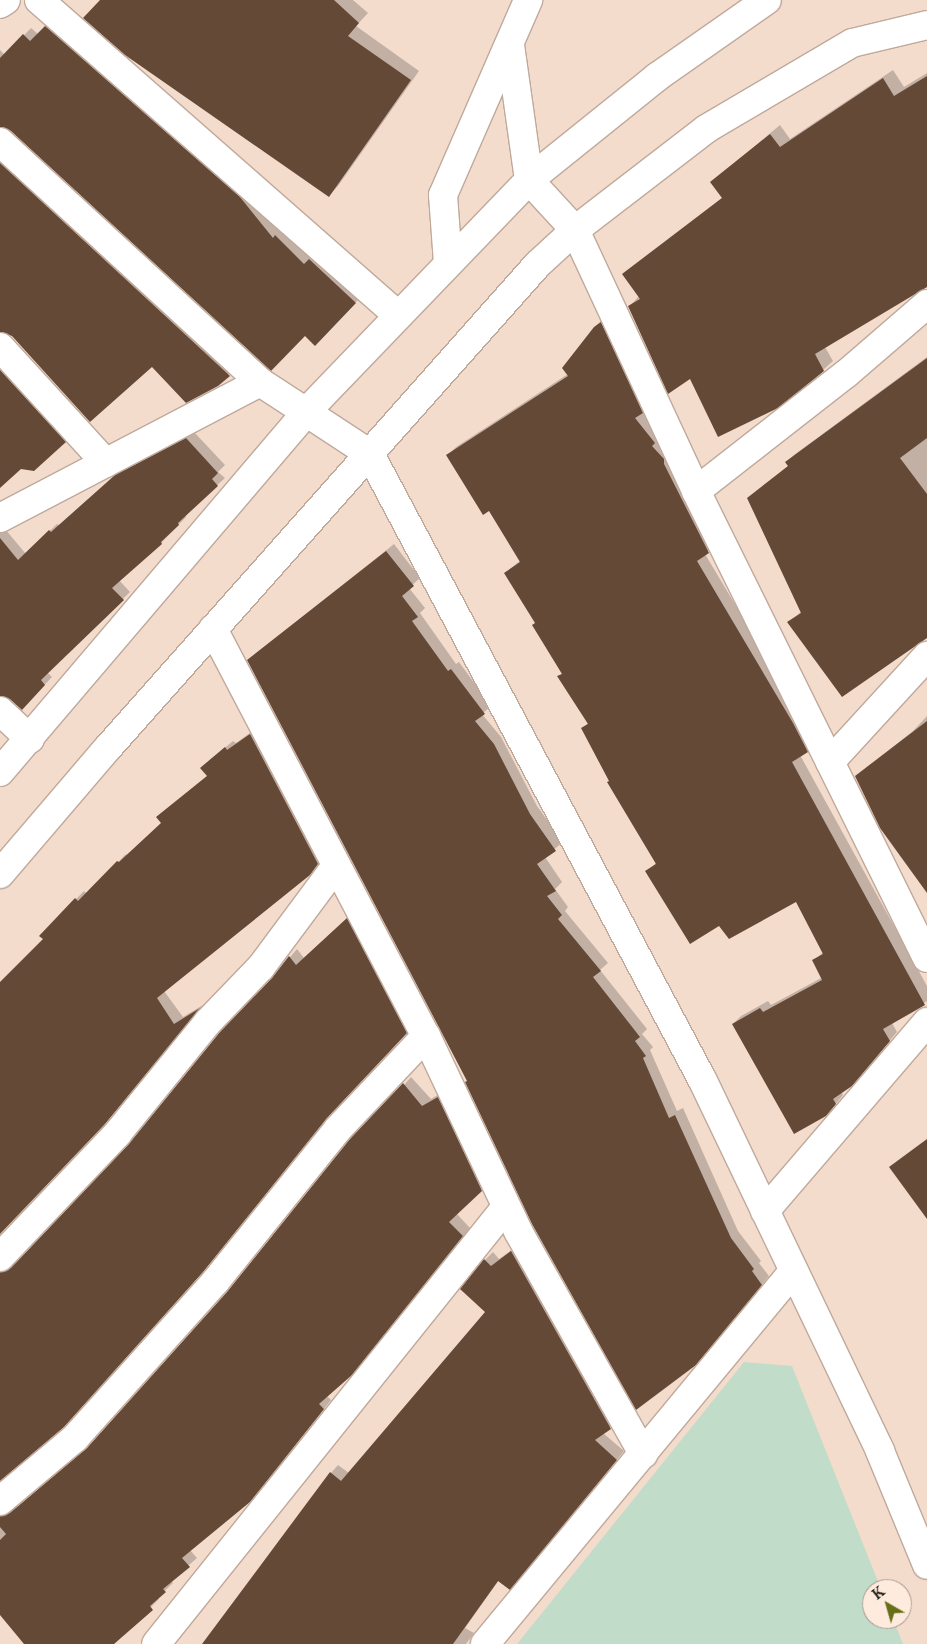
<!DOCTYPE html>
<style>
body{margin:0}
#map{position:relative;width:927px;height:1644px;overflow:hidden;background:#f4dccd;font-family:"Libre Baskerville",serif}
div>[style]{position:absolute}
.green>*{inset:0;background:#c1dcc8}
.shadow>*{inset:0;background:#0003}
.building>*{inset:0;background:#644937}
.roads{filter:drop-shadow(1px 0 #bfa99b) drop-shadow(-1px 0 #bfa99b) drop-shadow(0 1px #bfa99b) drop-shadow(0 -1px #bfa99b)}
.street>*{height:28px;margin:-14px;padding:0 14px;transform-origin:14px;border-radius:14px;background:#fff}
.secondary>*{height:28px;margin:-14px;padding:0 14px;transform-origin:14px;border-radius:14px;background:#fff}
span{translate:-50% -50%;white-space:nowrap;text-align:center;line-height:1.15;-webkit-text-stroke:5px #feebde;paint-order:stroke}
.north{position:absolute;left:862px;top:1579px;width:50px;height:50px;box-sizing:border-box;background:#feebde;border:1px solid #a7988e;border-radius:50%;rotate:322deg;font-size:14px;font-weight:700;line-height:20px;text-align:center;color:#241c16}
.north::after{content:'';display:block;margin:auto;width:18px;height:22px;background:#676f16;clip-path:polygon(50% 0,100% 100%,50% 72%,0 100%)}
</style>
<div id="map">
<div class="green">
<i style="clip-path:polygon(744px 1362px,792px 1366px,881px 1589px,872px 1589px,872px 1619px,893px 1619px,903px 1644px,517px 1644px)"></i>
</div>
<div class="shadow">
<i style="clip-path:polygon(101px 0,353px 0,368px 13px,356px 26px,419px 71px,338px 186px,329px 195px)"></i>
<i style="clip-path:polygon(53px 19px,247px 190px,281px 231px,284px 228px,363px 295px,314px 344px,305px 335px,11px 129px,0 126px,0 50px,5px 55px,31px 28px,38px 34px)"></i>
<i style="clip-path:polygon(893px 70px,904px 87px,927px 73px,927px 266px,825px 347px,833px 361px,823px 370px,691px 377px,629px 307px,639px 296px,623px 275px,723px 197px,712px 182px,780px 125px,790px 139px)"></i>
<i style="clip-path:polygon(0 149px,236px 367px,217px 385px,153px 365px,12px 335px,0 331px)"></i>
<i style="clip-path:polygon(603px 319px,650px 404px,643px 411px,662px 434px,717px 544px,705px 554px,801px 715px,815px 743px,800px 755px,927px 986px,927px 1001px,892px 1023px,897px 1032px,860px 1076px,841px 1091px,843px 1095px,834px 1106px,733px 1024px,741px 1016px,768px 1001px,771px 1005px,823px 977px,814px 961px,824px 951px,797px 900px,719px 925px,647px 871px,657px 862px,583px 728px,588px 723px,559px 676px,563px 673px,536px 622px,505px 573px,521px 560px,489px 510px,448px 455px,456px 447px,568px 374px,595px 327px)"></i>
<i style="clip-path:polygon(0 355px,72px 434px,65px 442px,21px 468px,0 486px)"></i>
<i style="clip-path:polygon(927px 357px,927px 632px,789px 622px,802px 611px,748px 499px,788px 466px,786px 463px,794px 455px)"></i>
<i style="clip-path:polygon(194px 432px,225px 465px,218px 472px,225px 478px,185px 515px,186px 517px,161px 543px,119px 580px,130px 592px,47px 672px,52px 677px,22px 709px,4px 695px,0 695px,0 523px,26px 554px,57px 524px,59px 525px,124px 468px)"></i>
<i style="clip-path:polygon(394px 544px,420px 578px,409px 588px,425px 608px,420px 613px,456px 664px,459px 662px,491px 706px,482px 714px,501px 737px,537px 806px,563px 842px,545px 857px,562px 882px,555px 889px,568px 907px,565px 911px,608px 963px,600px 970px,647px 1029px,642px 1034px,653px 1047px,650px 1050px,677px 1111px,683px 1108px,738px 1231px,761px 1261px,759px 1263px,769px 1276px,703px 1356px,468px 1081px,248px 660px)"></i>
<i style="clip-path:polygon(927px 716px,927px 891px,856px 776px,913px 731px)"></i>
<i style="clip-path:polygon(258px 727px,325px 855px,309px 874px,164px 991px,183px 1017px,203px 1005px,113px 1114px,0 1233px,0 996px,44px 939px,41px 935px,84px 891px,87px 894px,126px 854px,128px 856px,162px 823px,166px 810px,208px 775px,210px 760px,233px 741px,236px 743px)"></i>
<i style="clip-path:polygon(355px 911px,414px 1024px,334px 1109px,211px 1262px,72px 1417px,0 1479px,0 1262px,5px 1265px,14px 1264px,20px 1261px,129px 1146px,297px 949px,304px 958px)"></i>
<i style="clip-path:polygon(411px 1077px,431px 1099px,446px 1090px,489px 1182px,456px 1213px,470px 1228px,360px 1365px,327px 1396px,331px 1400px,258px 1492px,190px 1550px,197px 1558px,171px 1581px,173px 1583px,157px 1598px,159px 1599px,151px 1607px,107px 1644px,26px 1644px,0 1612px,0 1506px,11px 1509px,19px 1506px,93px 1444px,228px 1293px)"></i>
<i style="clip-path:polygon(520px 1244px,618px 1420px,603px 1433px,624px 1451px,518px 1580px,499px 1580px,465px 1628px,474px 1633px,466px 1644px,204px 1644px,331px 1473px,338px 1465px,349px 1473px,487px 1312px,485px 1260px,493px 1252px,499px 1259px)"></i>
</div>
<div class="building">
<i style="clip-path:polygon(100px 0,334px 0,359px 23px,348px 36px,411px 80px,329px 197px,125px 55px,83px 18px)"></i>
<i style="clip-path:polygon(45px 26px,240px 197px,273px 238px,275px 235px,304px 264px,309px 259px,356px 303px,315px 346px,305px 336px,271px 371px,270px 370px,11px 131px,0 127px,0 58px,23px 34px,30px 41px)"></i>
<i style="clip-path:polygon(927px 76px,927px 287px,815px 354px,824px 371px,778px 408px,718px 437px,690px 379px,668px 394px,628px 306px,640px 299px,622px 274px,722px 198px,710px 182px,770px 134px,780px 147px,883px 78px,894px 96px)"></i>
<i style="clip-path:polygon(0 163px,230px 376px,218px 386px,186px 403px,152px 367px,90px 422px,12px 336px,0 332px)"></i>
<i style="clip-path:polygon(601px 322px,643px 413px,635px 418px,655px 443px,652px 446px,664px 459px,664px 464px,709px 553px,697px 561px,793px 723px,808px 752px,792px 762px,925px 1005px,883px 1029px,890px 1041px,852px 1086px,833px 1099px,836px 1104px,826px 1116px,794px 1134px,732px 1024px,760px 1008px,763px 1012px,822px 980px,812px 960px,823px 954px,796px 902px,729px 939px,719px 926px,690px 944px,645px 871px,656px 864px,607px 782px,609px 781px,581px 728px,588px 724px,557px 676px,562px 674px,532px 625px,535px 623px,504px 573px,520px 562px,489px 511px,483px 515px,446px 455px,568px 376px,562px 368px,594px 327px)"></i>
<i style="clip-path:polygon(927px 358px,927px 438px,900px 458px,927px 494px,927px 638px,842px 697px,787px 622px,801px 613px,747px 498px,788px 466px,785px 462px)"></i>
<i style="clip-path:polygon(0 370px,66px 442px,34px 471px,21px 469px,0 488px)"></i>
<i style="clip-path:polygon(186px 438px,218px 473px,212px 479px,218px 486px,178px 523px,179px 525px,161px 542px,162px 544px,112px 588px,124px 600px,41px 680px,45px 685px,22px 710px,10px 699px,0 696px,0 538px,18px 560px,49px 530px,51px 532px,115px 475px)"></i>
<i style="clip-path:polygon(386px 551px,414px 586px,402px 596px,418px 617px,412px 621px,448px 671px,451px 669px,485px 714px,475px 721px,494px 744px,530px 814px,556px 851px,537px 864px,556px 891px,547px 896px,562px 915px,558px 919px,601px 971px,593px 977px,640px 1037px,635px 1041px,646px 1056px,643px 1058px,669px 1118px,675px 1115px,731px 1238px,754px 1269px,752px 1271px,762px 1285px,696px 1365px,636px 1410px,532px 1224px,465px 1082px,467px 1081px,247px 660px)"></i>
<i style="clip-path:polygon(927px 721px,927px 893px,880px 828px,855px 776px)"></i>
<i style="clip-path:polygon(250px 734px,318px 864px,310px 875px,157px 998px,174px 1024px,200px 1008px,105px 1124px,0 1234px,0 982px,43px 939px,39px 936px,75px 898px,78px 901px,117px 861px,119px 862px,161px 823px,156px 817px,207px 776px,200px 768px,225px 747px,227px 750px)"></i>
<i style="clip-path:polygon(347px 918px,407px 1033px,327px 1118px,203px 1272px,64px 1427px,0 1481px,0 1272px,11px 1268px,128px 1145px,220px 1032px,272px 978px,289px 956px,296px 965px)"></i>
<i style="clip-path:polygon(403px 1083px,422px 1106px,438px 1097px,482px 1191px,449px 1222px,463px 1236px,352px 1375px,319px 1404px,324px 1409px,250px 1502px,182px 1558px,190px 1567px,163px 1589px,166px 1592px,150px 1606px,153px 1610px,114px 1644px,24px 1644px,0 1615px,0 1540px,6px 1534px,0 1527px,0 1516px,10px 1513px,87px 1448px,227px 1292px,350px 1139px)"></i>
<i style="clip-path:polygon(927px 1139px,927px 1219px,889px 1167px)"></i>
<i style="clip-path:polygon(511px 1251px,611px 1429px,595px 1440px,617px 1460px,510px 1590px,498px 1581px,453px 1644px,202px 1644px,330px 1472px,341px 1481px,485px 1312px,460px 1289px,484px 1259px,491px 1266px)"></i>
</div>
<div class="roads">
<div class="street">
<i style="left:39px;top:0;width:477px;rotate:41.3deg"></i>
<i style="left:0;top:142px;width:354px;rotate:42.7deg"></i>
<i style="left:575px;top:230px;width:288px;rotate:65.1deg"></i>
<i style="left:696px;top:491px;width:521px;rotate:63.68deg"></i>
<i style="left:0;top:347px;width:157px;rotate:47.6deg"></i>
<i style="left:696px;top:491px;width:190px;rotate:-38deg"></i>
<i style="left:846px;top:374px;width:107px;rotate:-40.8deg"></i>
<i style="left:0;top:518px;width:293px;rotate:-27.6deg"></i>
<i style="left:260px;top:382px;width:55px;rotate:33.1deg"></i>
<i style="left:213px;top:629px;width:459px;rotate:62.4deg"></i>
<i style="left:426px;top:1036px;width:216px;rotate:64.7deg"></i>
<i style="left:518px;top:1231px;width:256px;rotate:60.7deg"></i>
<i style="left:0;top:711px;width:41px;rotate:43deg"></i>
<i style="left:830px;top:762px;width:144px;rotate:-47.5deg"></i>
<i style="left:765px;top:1211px;width:249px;rotate:-49.4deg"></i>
<i style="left:0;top:1257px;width:170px;rotate:-46.4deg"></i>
<i style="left:117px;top:1134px;width:144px;rotate:-50.9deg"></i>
<i style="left:208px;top:1022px;width:76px;rotate:-46.1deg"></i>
<i style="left:261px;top:967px;width:126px;rotate:-53.4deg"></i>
<i style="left:0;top:1501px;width:98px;rotate:-40deg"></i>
<i style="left:75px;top:1438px;width:210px;rotate:-48.1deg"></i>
<i style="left:215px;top:1282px;width:196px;rotate:-51.2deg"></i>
<i style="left:338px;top:1129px;width:128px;rotate:-46.6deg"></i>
<i style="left:156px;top:1644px;width:560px;rotate:-51.31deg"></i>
<i style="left:485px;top:1644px;width:484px;rotate:-50.4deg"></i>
</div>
<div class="secondary">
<i style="left:0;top:4px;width:7px;rotate:-34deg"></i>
<i style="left:510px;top:45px;width:136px;rotate:82deg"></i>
<i style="left:529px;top:180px;width:68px;rotate:47.4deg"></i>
<i style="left:448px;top:263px;width:68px;rotate:-94.2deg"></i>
<i style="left:443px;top:195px;width:213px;rotate:-66.4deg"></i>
<i style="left:306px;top:412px;width:77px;rotate:33.3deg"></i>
<i style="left:370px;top:454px;width:710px;rotate:62.03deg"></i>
<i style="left:703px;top:1081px;width:410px;rotate:64.4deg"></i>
<i style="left:880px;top:1451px;width:123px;rotate:67.6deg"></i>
<i style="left:0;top:772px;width:472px;rotate:-49.6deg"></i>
<i style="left:306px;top:412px;width:322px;rotate:-46.1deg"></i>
<i style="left:529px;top:180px;width:164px;rotate:-38.8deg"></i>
<i style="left:657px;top:77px;width:134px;rotate:-35deg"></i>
<i style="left:0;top:874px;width:163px;rotate:-49.5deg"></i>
<i style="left:106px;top:750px;width:649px;rotate:-48.37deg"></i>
<i style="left:537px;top:265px;width:52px;rotate:-42.6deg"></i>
<i style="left:575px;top:230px;width:165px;rotate:-37.6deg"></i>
<i style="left:706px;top:129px;width:169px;rotate:-30.5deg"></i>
<i style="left:852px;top:43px;width:77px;rotate:-13.5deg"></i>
</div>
</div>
<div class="north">K</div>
</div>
